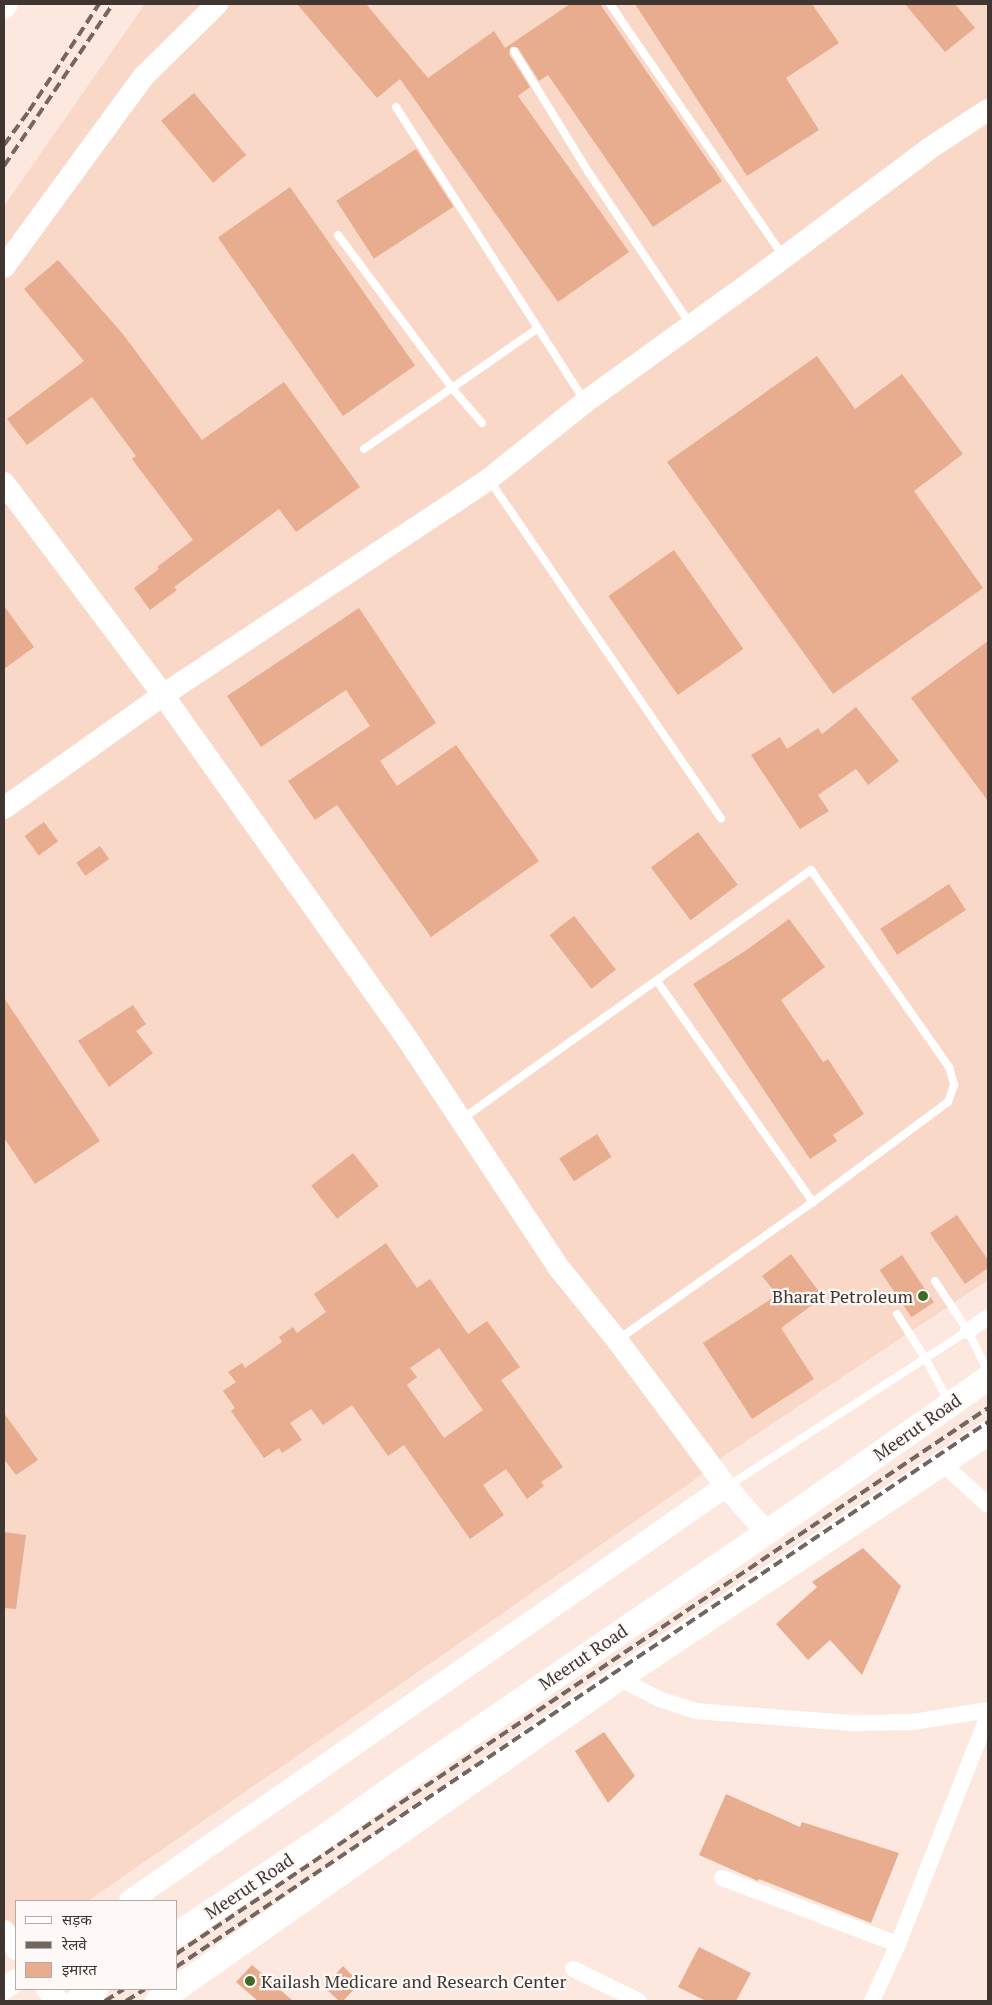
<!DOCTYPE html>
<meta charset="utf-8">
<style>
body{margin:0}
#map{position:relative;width:992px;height:2005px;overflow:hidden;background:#fde8df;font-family:"PT Serif","Noto Sans Devanagari",serif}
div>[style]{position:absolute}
.built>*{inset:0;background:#f9d8c8}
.building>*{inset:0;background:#e8ac8f;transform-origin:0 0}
.lane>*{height:8px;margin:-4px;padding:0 4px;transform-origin:4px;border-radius:4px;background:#fff}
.street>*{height:16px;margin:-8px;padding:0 8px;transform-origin:8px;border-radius:8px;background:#fff}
.secondary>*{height:22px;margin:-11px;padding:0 11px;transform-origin:11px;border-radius:11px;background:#fff}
.primary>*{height:25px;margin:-12.5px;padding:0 12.5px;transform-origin:12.5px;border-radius:12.5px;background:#fff}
.rail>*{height:4px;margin-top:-2px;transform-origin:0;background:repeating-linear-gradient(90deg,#736661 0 10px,transparent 0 15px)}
.dots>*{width:14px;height:14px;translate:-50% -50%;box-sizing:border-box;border:2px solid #fef9f7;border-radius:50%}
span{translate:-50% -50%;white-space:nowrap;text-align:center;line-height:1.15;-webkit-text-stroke:4.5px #fef9f7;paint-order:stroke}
.poi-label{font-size:18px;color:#3f3531}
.right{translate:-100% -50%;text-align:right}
.left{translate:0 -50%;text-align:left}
.street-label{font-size:18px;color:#3f3531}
.frame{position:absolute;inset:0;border:5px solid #3f3531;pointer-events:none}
.legend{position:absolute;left:15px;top:1900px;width:162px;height:90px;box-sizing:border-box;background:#fef9f7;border:1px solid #b2aba8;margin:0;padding:6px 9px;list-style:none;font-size:15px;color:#3f3531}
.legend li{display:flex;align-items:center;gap:10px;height:25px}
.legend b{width:25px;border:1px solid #b2aba8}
</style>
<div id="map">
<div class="built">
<i style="clip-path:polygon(145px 4px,988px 4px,988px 1280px,728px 1453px,690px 1483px,88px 1901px,16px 1901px,16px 1948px,4px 1956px,4px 206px)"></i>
</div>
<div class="building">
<i style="clip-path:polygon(297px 4px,366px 4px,428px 78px,494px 31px,505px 48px,570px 4px,600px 4px,722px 181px,653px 227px,548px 75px,539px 81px,518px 48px,511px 47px,509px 54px,530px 87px,518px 96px,629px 252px,558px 302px,400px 79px,377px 98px)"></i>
<i style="clip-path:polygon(635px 4px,812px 4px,839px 43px,786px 78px,819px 130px,747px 176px)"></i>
<i style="clip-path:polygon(905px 4px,955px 4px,975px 28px,945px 52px)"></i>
<i style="left:194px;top:93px;width:81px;height:43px;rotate:50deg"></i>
<i style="left:416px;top:149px;width:69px;height:95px;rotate:57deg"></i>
<i style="left:290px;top:187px;width:218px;height:88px;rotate:55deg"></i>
<i style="clip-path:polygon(58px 260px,122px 333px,202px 440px,284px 382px,360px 487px,296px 532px,279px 509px,174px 587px,177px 590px,150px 610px,134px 588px,159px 569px,157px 567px,193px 540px,132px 459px,136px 456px,92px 397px,27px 445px,7px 419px,84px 361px,24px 289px)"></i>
<i style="clip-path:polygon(817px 356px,855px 409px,902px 374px,963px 454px,914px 491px,983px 588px,833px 694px,667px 462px)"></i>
<i style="left:674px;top:550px;width:121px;height:80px;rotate:55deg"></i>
<i style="clip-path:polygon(4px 606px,34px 647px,4px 669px)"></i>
<i style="clip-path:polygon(359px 608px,436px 723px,380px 761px,397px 786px,456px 745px,539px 861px,431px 937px,337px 805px,315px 820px,288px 781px,370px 726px,346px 690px,261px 747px,227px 696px)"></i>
<i style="clip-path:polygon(988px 641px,988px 801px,911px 698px)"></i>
<i style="clip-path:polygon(856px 707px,899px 761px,868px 785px,856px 769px,818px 795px,829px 811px,800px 829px,751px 755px,780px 737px,787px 749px,818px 728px,822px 734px)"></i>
<i style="left:44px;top:822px;width:24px;height:24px;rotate:54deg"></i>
<i style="left:698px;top:832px;width:66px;height:59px;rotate:53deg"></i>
<i style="left:100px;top:846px;width:16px;height:29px;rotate:55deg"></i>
<i style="left:949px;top:884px;width:31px;height:82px;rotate:57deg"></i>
<i style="left:574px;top:916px;width:68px;height:31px;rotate:52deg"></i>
<i style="clip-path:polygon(789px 919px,825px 967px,781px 1000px,823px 1062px,828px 1059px,864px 1114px,833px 1135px,837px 1141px,810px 1159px,693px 984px,745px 951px)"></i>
<i style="clip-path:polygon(4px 998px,100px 1141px,35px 1184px,4px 1138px)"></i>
<i style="clip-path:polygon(133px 1005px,146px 1024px,136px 1031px,153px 1053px,109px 1087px,78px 1041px)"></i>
<i style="left:597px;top:1134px;width:27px;height:45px;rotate:57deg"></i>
<i style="left:353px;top:1153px;width:42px;height:53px;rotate:52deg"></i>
<i style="clip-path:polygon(957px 1215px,988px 1260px,988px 1268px,965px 1284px,930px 1233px)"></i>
<i style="clip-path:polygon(evenodd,386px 1243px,417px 1288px,430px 1279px,468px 1334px,487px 1321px,520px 1367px,501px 1380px,563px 1467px,541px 1482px,544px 1486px,527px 1499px,506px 1469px,483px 1485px,504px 1515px,470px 1539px,404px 1445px,388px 1456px,352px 1405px,323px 1425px,311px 1409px,290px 1423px,302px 1440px,282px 1453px,279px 1448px,264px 1458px,231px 1411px,235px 1408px,223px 1391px,236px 1382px,228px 1372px,242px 1363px,245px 1368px,282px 1342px,279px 1337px,293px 1327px,297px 1333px,326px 1312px,314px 1294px,386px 1243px,439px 1348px,483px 1410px,444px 1438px,407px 1385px,417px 1377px,410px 1368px,439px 1348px)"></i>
<i style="clip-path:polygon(791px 1254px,823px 1297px,781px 1328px,814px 1379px,752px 1419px,703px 1343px,777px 1295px,762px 1276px)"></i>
<i style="left:902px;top:1255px;width:57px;height:27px;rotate:56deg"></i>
<i style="clip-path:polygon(4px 1413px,38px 1460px,16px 1475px,4px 1459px)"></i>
<i style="clip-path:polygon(4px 1532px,26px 1535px,16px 1609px,4px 1608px)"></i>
<i style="clip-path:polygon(863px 1548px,901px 1586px,862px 1675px,830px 1640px,808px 1660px,776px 1624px,817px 1587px,812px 1582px)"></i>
<i style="clip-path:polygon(604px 1732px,635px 1776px,608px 1803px,575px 1751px)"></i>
<i style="clip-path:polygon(726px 1794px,800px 1827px,802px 1822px,899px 1853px,871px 1923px,759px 1879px,758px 1881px,699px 1855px)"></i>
<i style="clip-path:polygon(699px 1947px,751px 1973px,736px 2001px,706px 2001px,678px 1987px)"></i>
<i style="clip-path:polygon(252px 1965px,293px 2001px,258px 2001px,236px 1982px)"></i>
<i style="clip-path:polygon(343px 1966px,360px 1983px,343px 2001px,339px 2001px,324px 1987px)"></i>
</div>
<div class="lane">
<i style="left:610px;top:4px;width:306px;rotate:55.5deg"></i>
<i style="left:514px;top:51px;width:143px;rotate:58.4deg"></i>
<i style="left:589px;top:173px;width:182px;rotate:56.2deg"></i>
<i style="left:396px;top:107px;width:348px;rotate:57.3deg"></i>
<i style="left:338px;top:235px;width:191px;rotate:53.3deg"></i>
<i style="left:452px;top:388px;width:46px;rotate:49.4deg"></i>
<i style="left:364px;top:449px;width:212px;rotate:-34.8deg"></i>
<i style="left:490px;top:481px;width:409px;rotate:55.6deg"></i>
<i style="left:657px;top:981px;width:271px;rotate:54.8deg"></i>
<i style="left:462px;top:1119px;width:429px;rotate:-35.5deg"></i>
<i style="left:811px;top:870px;width:241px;rotate:55deg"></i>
<i style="left:949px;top:1067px;width:19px;rotate:74deg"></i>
<i style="left:954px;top:1085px;width:18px;rotate:109deg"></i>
<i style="left:948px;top:1102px;width:168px;rotate:143.5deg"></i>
<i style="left:813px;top:1202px;width:237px;rotate:144.8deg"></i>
<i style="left:935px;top:1281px;width:60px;rotate:56.6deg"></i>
<i style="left:968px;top:1331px;width:46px;rotate:64deg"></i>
<i style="left:897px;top:1314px;width:52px;rotate:57.5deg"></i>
<i style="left:925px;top:1358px;width:48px;rotate:61.3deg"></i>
<i style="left:728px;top:1486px;width:286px;rotate:-32.9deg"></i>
</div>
<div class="street">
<i style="left:968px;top:1331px;width:24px;rotate:-35deg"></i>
<i style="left:942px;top:1463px;width:62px;rotate:42.4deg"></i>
<i style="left:618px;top:1678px;width:46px;rotate:27.1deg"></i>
<i style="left:659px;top:1699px;width:38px;rotate:18deg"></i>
<i style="left:695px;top:1711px;width:157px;rotate:4.4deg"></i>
<i style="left:852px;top:1723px;width:61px;rotate:-0.9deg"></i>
<i style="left:913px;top:1722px;width:76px;rotate:-9.1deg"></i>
<i style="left:722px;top:1878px;width:188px;rotate:20.6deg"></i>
<i style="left:573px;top:1969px;width:73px;rotate:25.9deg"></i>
<i style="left:872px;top:2001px;width:63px;rotate:-65.5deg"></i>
<i style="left:898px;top:1944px;width:245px;rotate:-68.5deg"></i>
</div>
<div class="secondary">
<i style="left:4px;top:8px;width:5px;rotate:-53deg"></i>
<i style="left:4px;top:267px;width:237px;rotate:-53.8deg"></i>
<i style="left:144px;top:76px;width:103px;rotate:-44.6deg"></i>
<i style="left:4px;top:483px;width:265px;rotate:53.1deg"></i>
<i style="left:163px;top:695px;width:416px;rotate:54.6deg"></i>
<i style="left:404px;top:1034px;width:281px;rotate:56.5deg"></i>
<i style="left:559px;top:1268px;width:92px;rotate:51.1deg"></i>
<i style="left:617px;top:1340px;width:182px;rotate:53.3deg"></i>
<i style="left:726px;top:1486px;width:61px;rotate:49deg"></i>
<i style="left:4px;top:808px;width:195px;rotate:-35.4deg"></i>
<i style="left:163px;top:695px;width:391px;rotate:-33.5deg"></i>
<i style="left:489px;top:479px;width:123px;rotate:-38.7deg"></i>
<i style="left:585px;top:402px;width:185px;rotate:-35.8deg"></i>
<i style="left:735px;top:294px;width:244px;rotate:-36.8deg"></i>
<i style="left:930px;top:148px;width:69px;rotate:-33.2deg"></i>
<i style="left:130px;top:1901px;width:726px;rotate:-34.85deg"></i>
<i style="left:4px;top:1931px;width:22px;rotate:56deg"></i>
<i style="left:4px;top:1989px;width:15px;rotate:-37deg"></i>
<i style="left:47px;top:1989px;width:16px;rotate:47deg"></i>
</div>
<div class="primary">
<i style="left:176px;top:1934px;width:188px;rotate:-33.5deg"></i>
<i style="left:333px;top:1830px;width:75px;rotate:-35.8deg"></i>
<i style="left:394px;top:1786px;width:450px;rotate:-34.3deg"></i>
<i style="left:766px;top:1532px;width:271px;rotate:-34.9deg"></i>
<i style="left:176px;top:1988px;width:540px;rotate:-35.04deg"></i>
<i style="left:618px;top:1678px;width:444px;rotate:-33.6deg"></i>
<i style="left:76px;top:2001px;width:22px;rotate:-32deg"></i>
<i style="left:157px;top:2001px;width:22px;rotate:-34deg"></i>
</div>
<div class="rail">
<i style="left:4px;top:145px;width:42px;rotate:-53.7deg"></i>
<i style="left:29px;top:111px;width:128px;rotate:-56.8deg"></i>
<i style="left:4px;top:166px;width:195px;rotate:-56.1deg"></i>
<i style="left:176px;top:1954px;width:978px;rotate:-33.92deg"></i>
<i style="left:176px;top:1967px;width:978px;rotate:-33.87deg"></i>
<i style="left:105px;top:2001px;width:22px;rotate:-32deg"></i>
<i style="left:126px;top:2001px;width:22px;rotate:-32deg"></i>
</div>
<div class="dots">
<i style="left:923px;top:1296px;background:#406a27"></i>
<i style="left:250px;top:1981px;background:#406a27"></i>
</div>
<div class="poi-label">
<span class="right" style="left:913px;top:1296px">Bharat Petroleum</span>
<span class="left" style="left:261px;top:1981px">Kailash Medicare and Research Center</span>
</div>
<div class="street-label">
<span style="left:917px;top:1427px;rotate:-35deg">Meerut Road</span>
<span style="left:583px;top:1657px;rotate:-34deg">Meerut Road</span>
<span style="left:249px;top:1886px;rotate:-34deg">Meerut Road</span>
</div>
<div class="frame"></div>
<ul class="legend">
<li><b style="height:6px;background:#fff"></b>सड़क</li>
<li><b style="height:6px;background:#736661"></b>रेलवे</li>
<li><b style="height:14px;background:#e8ac8f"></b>इमारत</li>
</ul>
</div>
